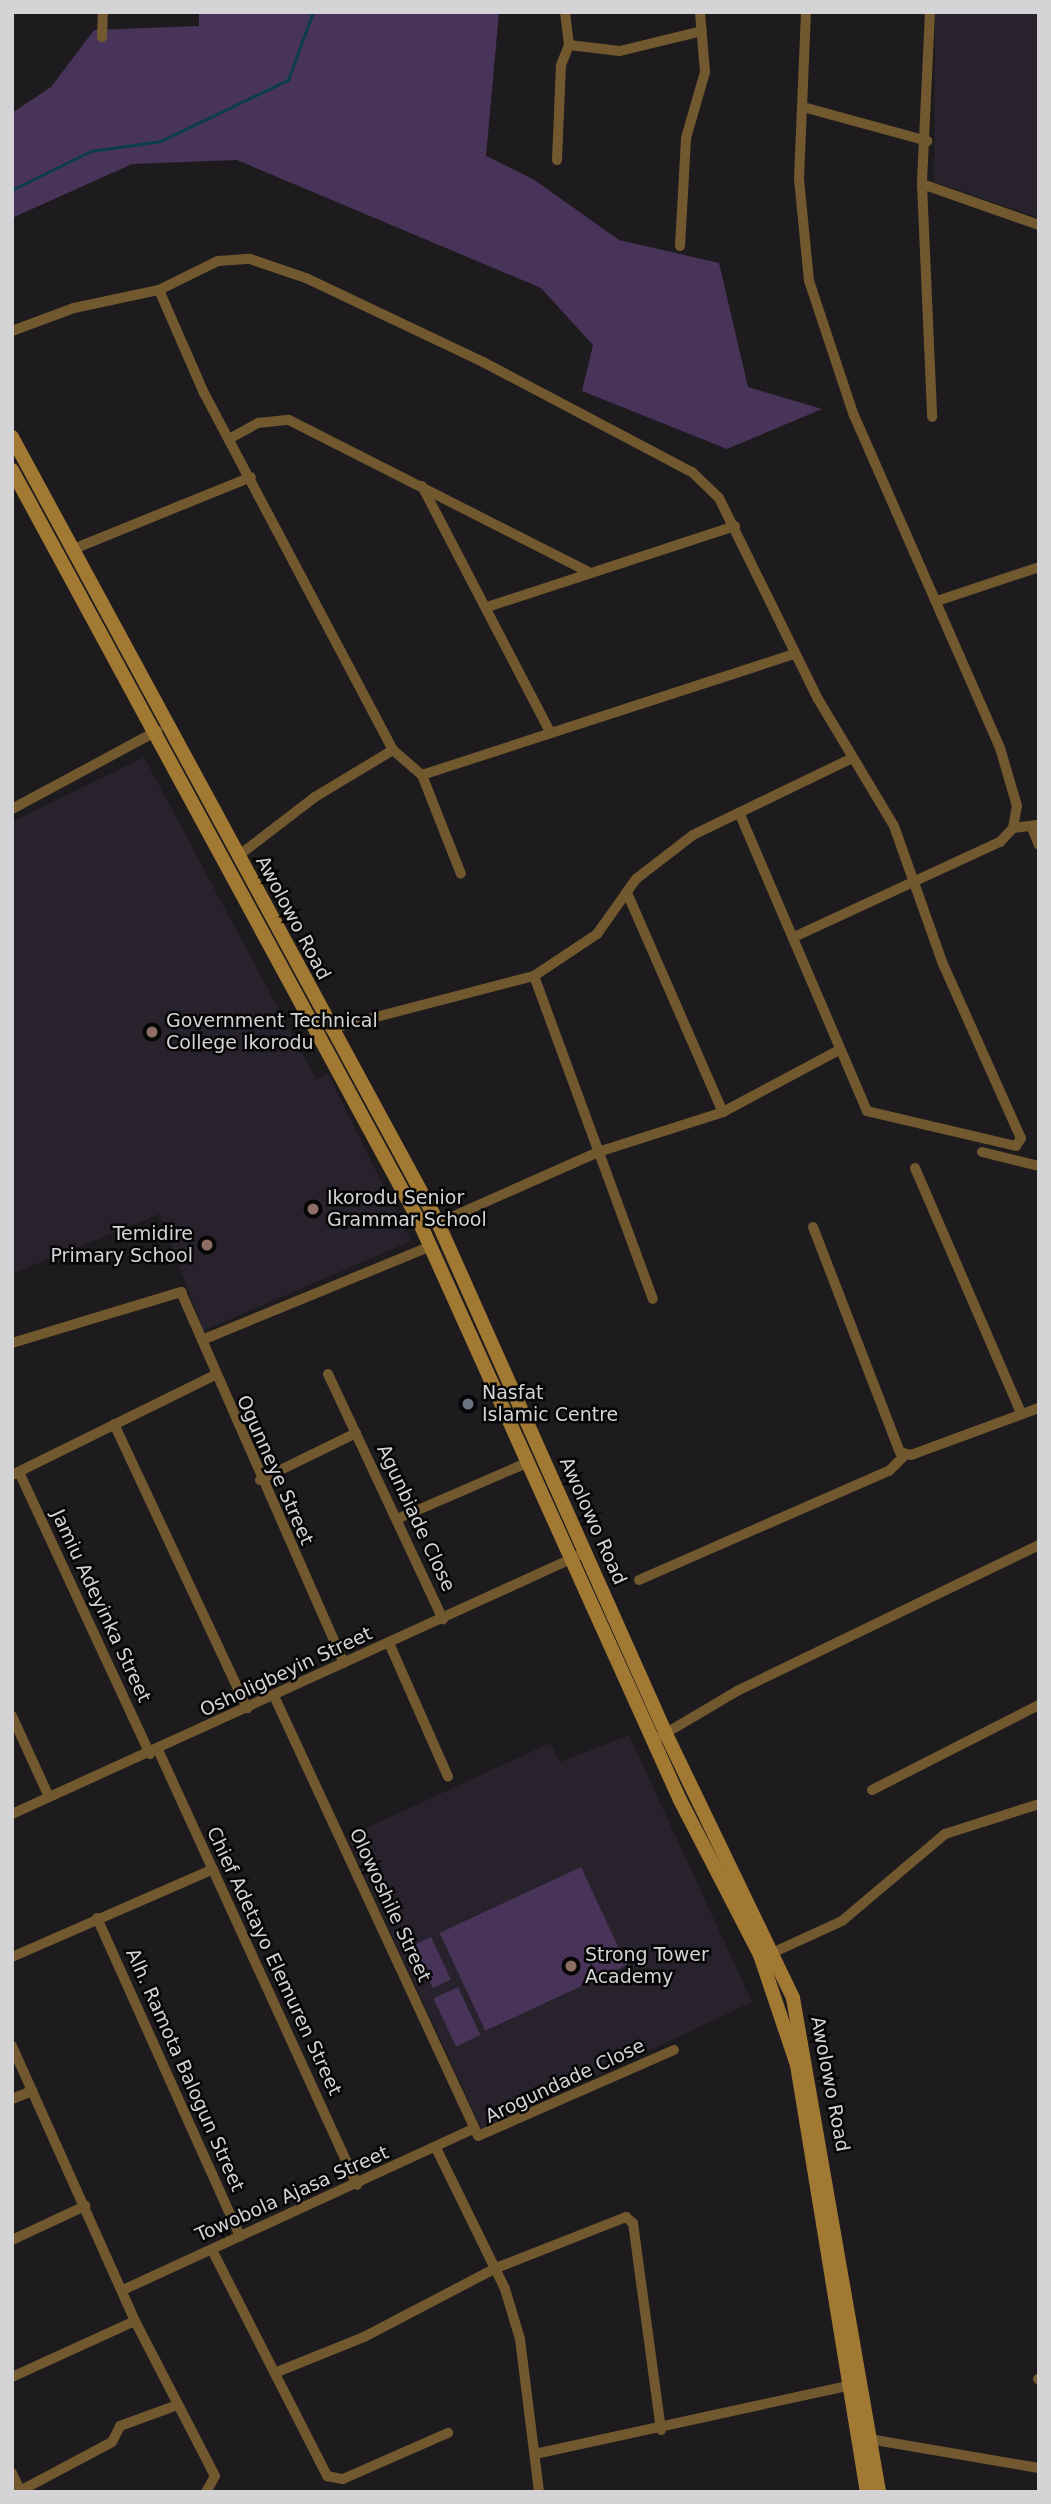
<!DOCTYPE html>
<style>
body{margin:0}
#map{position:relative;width:1051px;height:2504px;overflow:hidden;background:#1d1b1e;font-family:"DejaVu Sans",sans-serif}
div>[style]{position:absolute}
.built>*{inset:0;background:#27222b}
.green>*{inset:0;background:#493459;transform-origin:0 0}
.stream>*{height:2.5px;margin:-1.25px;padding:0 1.25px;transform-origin:1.25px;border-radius:1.25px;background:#0b3e47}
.minor>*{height:10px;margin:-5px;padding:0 5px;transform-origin:5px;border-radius:5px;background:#71582e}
.secondary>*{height:14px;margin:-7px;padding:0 7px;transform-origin:7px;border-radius:7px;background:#a27933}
.dots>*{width:19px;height:19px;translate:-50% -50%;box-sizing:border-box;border:4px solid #070607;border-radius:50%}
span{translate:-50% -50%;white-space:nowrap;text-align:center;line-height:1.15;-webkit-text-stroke:5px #070607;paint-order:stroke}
.street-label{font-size:19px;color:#d4d3d5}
.poi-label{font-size:19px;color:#d4d3d5}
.left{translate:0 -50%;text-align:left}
.right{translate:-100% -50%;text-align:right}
.frame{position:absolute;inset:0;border:14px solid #d4d3d5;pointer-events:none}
</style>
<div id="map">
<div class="built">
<i style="clip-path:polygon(935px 12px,1039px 12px,1039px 218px,934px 182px)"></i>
<i style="clip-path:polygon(144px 757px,316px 1079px,328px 1074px,411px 1241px,203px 1331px,160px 1214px,12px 1274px,12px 822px)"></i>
<i style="clip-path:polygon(629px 1735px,752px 2002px,482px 2130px,347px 1837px,550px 1743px,560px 1762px)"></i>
</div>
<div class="green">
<i style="clip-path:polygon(199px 12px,499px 12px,486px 156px,533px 179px,619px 240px,719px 263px,748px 387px,822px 409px,727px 449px,582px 391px,593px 345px,541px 288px,237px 160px,132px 164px,12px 218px,12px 113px,51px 87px,94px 30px,199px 26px)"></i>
<i style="left:581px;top:1867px;width:108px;height:156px;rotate:65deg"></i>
<i style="left:431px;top:1937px;width:47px;height:20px;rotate:65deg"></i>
<i style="left:458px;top:1987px;width:53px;height:27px;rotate:65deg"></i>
</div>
<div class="stream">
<i style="left:12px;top:190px;width:88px;rotate:-26.3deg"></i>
<i style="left:91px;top:151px;width:71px;rotate:-8.1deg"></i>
<i style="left:161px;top:141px;width:141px;rotate:-25.7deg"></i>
<i style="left:288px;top:80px;width:72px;rotate:-69.8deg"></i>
</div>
<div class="minor">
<i style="left:930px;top:12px;width:172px;rotate:92.7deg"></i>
<i style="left:922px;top:184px;width:233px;rotate:87.5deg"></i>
<i style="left:102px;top:37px;width:25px;rotate:-88deg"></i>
<i style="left:569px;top:45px;width:51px;rotate:6.7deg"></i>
<i style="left:620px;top:51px;width:84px;rotate:-13.7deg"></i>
<i style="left:803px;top:107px;width:129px;rotate:15.3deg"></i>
<i style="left:557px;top:160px;width:95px;rotate:-87.6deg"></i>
<i style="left:561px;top:65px;width:22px;rotate:-68deg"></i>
<i style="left:569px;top:45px;width:33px;rotate:-97deg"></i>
<i style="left:922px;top:184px;width:124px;rotate:19.3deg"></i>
<i style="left:680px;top:246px;width:108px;rotate:-86.8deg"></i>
<i style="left:686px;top:138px;width:69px;rotate:-73.9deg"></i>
<i style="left:705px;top:72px;width:60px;rotate:-94.8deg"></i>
<i style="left:159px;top:290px;width:112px;rotate:66.4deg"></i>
<i style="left:204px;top:393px;width:404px;rotate:62.1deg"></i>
<i style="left:393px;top:750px;width:38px;rotate:41deg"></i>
<i style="left:422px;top:775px;width:106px;rotate:68.5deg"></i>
<i style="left:12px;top:331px;width:66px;rotate:-20.4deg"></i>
<i style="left:74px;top:308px;width:87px;rotate:-12deg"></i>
<i style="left:159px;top:290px;width:66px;rotate:-26.2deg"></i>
<i style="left:218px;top:261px;width:32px;rotate:-4deg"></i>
<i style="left:250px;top:259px;width:59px;rotate:18.7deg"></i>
<i style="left:306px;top:278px;width:196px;rotate:25.4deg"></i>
<i style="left:483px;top:362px;width:236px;rotate:27.8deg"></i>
<i style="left:692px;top:472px;width:37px;rotate:44deg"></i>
<i style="left:719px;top:498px;width:224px;rotate:63.8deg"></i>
<i style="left:818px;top:699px;width:148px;rotate:59.1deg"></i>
<i style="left:894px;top:826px;width:146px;rotate:70.5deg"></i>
<i style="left:943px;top:964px;width:191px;rotate:65.9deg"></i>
<i style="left:1021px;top:1138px;width:9px;rotate:122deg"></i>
<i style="left:1016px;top:1146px;width:153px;rotate:-166.8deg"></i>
<i style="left:867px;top:1111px;width:322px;rotate:-113.2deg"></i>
<i style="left:229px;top:439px;width:33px;rotate:-29deg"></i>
<i style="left:258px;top:423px;width:31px;rotate:-6deg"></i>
<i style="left:289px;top:420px;width:335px;rotate:26.9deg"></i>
<i style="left:422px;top:486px;width:275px;rotate:62.5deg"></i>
<i style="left:71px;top:550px;width:194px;rotate:-22.1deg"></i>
<i style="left:937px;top:601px;width:108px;rotate:-18.4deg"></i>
<i style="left:487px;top:607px;width:261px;rotate:-18.1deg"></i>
<i style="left:422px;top:775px;width:392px;rotate:-18deg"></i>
<i style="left:12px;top:809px;width:165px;rotate:-28.3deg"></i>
<i style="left:1013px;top:828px;width:26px;rotate:-7deg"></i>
<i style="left:1032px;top:828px;width:18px;rotate:68deg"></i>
<i style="left:238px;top:856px;width:97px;rotate:-37.5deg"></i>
<i style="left:315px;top:797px;width:91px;rotate:-31.1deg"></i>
<i style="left:628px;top:895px;width:237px;rotate:66.4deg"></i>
<i style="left:794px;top:937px;width:227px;rotate:-24.8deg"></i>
<i style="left:1000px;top:842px;width:19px;rotate:-47deg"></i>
<i style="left:1013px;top:828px;width:22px;rotate:-80deg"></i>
<i style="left:1017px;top:806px;width:60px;rotate:-106.3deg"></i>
<i style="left:1000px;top:748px;width:363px;rotate:-113.7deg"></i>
<i style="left:854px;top:416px;width:142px;rotate:-108.4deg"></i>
<i style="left:809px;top:281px;width:102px;rotate:-95.6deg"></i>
<i style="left:799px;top:179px;width:167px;rotate:-87.6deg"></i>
<i style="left:534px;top:976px;width:344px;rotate:69.8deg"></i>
<i style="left:330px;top:1029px;width:211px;rotate:-14.6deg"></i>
<i style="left:534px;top:976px;width:76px;rotate:-33.7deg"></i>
<i style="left:597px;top:934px;width:67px;rotate:-54.7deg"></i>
<i style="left:636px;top:879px;width:72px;rotate:-37.7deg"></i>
<i style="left:693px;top:835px;width:177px;rotate:-25.8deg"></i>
<i style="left:982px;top:1152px;width:59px;rotate:13.8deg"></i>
<i style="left:915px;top:1168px;width:267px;rotate:66.6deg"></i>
<i style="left:438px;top:1223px;width:175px;rotate:-23.9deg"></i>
<i style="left:598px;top:1152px;width:131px;rotate:-17.7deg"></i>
<i style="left:723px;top:1112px;width:132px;rotate:-28.1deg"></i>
<i style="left:813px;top:1227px;width:241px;rotate:68.9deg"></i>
<i style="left:900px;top:1452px;width:11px;rotate:15deg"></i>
<i style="left:911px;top:1455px;width:136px;rotate:-20.2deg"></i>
<i style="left:202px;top:1340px;width:248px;rotate:-22.3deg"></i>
<i style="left:12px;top:1343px;width:177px;rotate:-16.8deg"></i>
<i style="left:181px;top:1292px;width:405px;rotate:66.3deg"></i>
<i style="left:328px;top:1374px;width:271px;rotate:64.9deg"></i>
<i style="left:114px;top:1424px;width:314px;rotate:64.9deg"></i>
<i style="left:19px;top:1472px;width:311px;rotate:65.1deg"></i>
<i style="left:12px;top:1475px;width:224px;rotate:-26.2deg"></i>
<i style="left:260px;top:1480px;width:107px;rotate:-26.1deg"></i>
<i style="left:397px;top:1519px;width:144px;rotate:-23.4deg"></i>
<i style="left:639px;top:1580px;width:273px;rotate:-23.6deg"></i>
<i style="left:889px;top:1471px;width:23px;rotate:-45deg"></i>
<i style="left:389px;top:1643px;width:146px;rotate:66.2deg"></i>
<i style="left:274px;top:1696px;width:485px;rotate:65.1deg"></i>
<i style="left:478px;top:2136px;width:214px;rotate:-23.7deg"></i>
<i style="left:12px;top:1716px;width:89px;rotate:65.4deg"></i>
<i style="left:661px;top:1736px;width:88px;rotate:-30.6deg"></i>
<i style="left:737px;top:1691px;width:335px;rotate:-25.8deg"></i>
<i style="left:159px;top:1752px;width:476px;rotate:65.4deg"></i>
<i style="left:872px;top:1790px;width:187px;rotate:-27deg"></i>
<i style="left:12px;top:1814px;width:631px;rotate:-24.53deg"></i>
<i style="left:97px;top:1918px;width:349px;rotate:65.8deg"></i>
<i style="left:772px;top:1953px;width:77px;rotate:-24.6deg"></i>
<i style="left:842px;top:1921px;width:135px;rotate:-40.2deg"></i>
<i style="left:945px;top:1834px;width:99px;rotate:-17.7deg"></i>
<i style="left:12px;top:1957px;width:219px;rotate:-23.6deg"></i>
<i style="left:12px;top:2046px;width:301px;rotate:65.9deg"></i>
<i style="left:135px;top:2321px;width:174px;rotate:62.7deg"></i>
<i style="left:215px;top:2476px;width:18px;rotate:119deg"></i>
<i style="left:12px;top:2099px;width:22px;rotate:-22deg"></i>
<i style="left:436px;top:2148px;width:157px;rotate:63.9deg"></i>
<i style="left:505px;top:2289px;width:52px;rotate:73.3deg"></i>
<i style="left:520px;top:2339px;width:154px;rotate:82.9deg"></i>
<i style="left:12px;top:2240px;width:81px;rotate:-25deg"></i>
<i style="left:212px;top:2250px;width:254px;rotate:63deg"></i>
<i style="left:327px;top:2476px;width:16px;rotate:11deg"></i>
<i style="left:343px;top:2479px;width:115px;rotate:-23.7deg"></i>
<i style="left:125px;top:2289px;width:383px;rotate:-24.7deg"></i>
<i style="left:277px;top:2372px;width:94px;rotate:-21.9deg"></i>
<i style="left:364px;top:2337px;width:149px;rotate:-27.6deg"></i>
<i style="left:496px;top:2268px;width:140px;rotate:-21.4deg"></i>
<i style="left:626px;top:2217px;width:9px;rotate:41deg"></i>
<i style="left:633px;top:2223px;width:209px;rotate:82.3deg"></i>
<i style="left:12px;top:2377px;width:135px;rotate:-24.5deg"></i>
<i style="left:1038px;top:2379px;width:1px;rotate:45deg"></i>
<i style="left:869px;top:2439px;width:172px;rotate:9.7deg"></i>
<i style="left:535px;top:2454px;width:319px;rotate:-12.3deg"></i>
<i style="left:12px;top:2473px;width:21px;rotate:65deg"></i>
<i style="left:18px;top:2492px;width:106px;rotate:-28deg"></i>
<i style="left:112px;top:2442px;width:18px;rotate:-63deg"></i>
<i style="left:120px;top:2426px;width:59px;rotate:-20deg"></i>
</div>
<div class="secondary">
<i style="left:12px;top:437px;width:894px;rotate:61.54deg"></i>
<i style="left:438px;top:1223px;width:560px;rotate:65.95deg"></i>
<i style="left:666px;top:1734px;width:293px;rotate:64.3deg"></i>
<i style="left:793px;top:1998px;width:501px;rotate:80.12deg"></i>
<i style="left:12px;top:470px;width:852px;rotate:61.54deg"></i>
<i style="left:418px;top:1219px;width:637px;rotate:65.73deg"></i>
<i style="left:680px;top:1800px;width:174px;rotate:62.7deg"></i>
<i style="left:760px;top:1955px;width:116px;rotate:71.4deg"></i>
<i style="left:797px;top:2065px;width:433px;rotate:80.7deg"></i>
</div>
<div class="dots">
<i style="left:152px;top:1032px;background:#8d6e63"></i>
<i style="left:313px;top:1209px;background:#8d6e63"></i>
<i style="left:207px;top:1245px;background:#8d6e63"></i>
<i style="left:468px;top:1404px;background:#6b7280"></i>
<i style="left:571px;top:1966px;background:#8d6e63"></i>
</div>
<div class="street-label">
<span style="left:293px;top:918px;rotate:62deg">Awolowo Road</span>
<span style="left:275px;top:1470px;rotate:66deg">Ogunneye Street</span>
<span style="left:416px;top:1518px;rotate:65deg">Agunbiade Close</span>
<span style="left:593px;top:1521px;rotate:66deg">Awolowo Road</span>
<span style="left:101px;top:1606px;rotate:65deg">Jamiu Adeyinka Street</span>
<span style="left:286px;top:1672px;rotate:-25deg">Osholigbeyin Street</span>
<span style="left:390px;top:1905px;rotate:65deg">Olowoshile Street</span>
<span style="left:274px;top:1961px;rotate:65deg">Chief Adetayo Elemuren Street</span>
<span style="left:185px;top:2070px;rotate:66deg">Alh. Ramota Balogun Street</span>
<span style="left:565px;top:2081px;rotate:-25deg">Arogundade Close</span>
<span style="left:830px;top:2084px;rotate:79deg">Awolowo Road</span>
<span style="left:292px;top:2194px;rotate:-24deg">Towobola Ajasa Street</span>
</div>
<div class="poi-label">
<span class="left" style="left:166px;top:1032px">Government Technical<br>College Ikorodu</span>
<span class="left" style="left:327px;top:1209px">Ikorodu Senior<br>Grammar School</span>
<span class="right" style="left:193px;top:1245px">Temidire<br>Primary School</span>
<span class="left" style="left:482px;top:1404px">Nasfat<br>Islamic Centre</span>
<span class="left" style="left:585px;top:1966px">Strong Tower<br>Academy</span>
</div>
<div class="frame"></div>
</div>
